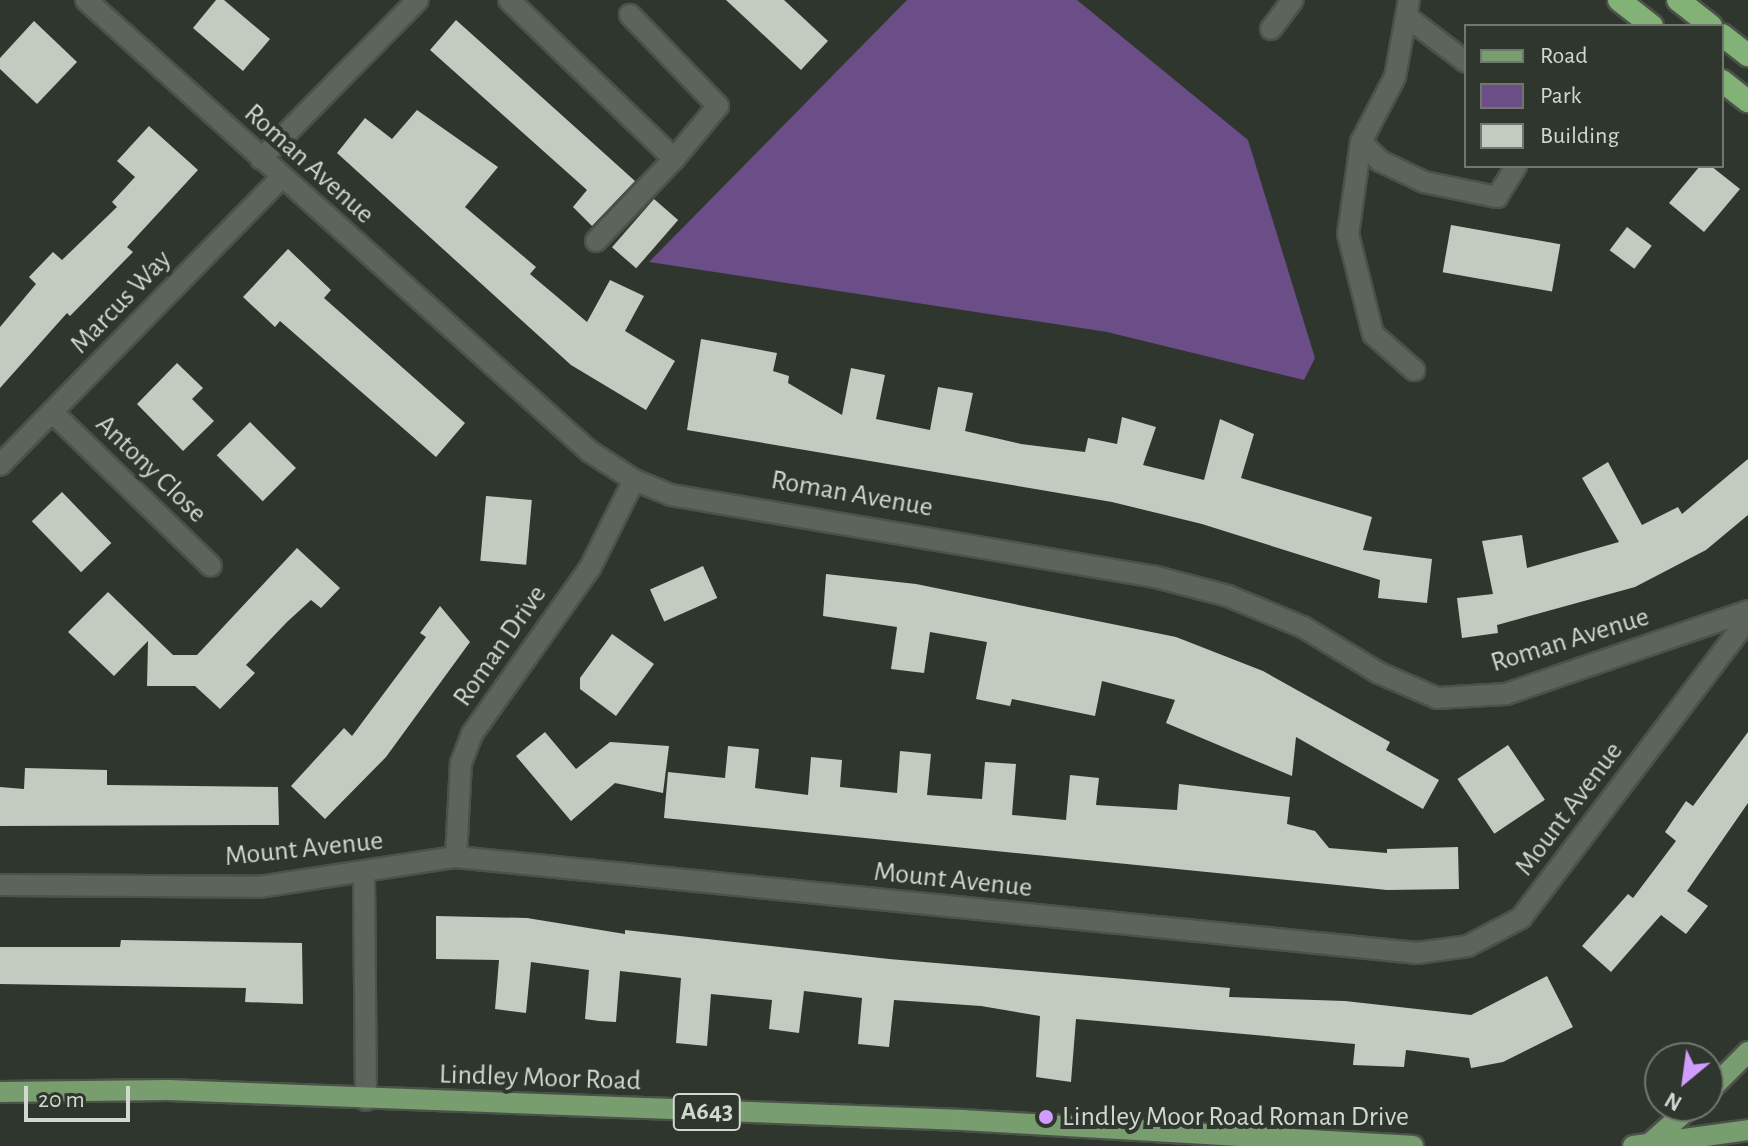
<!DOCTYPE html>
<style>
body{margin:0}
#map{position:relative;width:1748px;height:1146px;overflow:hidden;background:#2f362d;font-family:"Alegreya Sans",sans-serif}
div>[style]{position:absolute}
.green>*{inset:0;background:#6b4d87}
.building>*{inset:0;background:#c3cbc1;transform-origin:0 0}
.roads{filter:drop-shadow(2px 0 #4c514a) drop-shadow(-2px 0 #4c514a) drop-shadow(0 2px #4c514a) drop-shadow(0 -2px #4c514a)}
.service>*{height:20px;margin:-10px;padding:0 10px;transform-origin:10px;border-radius:10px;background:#5c645b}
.minor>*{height:20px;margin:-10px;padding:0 10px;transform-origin:10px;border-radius:10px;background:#5c645b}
.primary>*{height:20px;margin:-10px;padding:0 10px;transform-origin:10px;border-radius:10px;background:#789e6f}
.trunk>*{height:22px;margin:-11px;padding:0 11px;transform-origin:11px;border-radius:11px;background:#82b276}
.dots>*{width:22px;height:22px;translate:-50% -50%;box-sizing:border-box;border:4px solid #2f362d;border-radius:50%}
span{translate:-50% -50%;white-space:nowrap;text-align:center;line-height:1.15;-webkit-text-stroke:8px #2f362d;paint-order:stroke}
.shield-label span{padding:2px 6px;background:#2f362d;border:2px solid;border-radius:6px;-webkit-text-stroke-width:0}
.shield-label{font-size:26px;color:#d3d7d1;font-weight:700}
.street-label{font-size:28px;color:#d3d7d1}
.poi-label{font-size:28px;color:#d3d7d1}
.left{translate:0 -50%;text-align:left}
.legend{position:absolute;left:1464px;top:24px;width:260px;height:144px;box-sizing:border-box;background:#2f362d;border:2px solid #71766f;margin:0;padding:10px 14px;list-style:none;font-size:24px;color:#d3d7d1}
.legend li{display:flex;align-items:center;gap:16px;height:40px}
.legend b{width:40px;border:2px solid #71766f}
.north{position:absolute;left:1644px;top:1042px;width:80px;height:80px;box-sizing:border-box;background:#2f362d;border:2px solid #71766f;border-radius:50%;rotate:209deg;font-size:22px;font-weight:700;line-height:32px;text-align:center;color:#d3d7d1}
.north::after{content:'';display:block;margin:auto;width:28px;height:36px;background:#d09dff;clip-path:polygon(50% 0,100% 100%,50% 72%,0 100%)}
.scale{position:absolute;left:24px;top:1086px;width:106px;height:36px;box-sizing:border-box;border:4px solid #d3d7d1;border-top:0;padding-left:10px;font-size:24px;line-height:28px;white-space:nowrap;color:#d3d7d1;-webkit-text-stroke:6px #2f362d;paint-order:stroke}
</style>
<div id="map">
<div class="green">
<i style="clip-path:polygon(907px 0,1077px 0,1248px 140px,1315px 358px,1304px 380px,1107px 332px,649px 262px)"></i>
</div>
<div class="building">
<i style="clip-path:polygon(216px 0,224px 0,270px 39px,243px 71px,193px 28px)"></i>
<i style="clip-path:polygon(726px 0,784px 0,828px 41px,801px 70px)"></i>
<i style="clip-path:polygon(456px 20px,635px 181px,592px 226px,573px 207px,587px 190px,430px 50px)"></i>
<i style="clip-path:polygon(34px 21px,77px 62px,37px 104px,0 69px,0 58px)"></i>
<i style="clip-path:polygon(417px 110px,498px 167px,465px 207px,536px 267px,530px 274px,587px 322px,610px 280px,644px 296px,625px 331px,675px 361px,646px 410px,571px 365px,337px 153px,365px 118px,392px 139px)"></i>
<i style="clip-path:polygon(149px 126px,198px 170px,127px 247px,133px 252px,70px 316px,67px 313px,0 388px,0 327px,36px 284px,29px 277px,53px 252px,62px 260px,117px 207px,112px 202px,135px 177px,117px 161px)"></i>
<i style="clip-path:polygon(1700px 166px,1711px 166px,1740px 189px,1704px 232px,1669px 203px)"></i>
<i style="left:654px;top:199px;width:32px;height:64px;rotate:41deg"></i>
<i style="left:1451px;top:225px;width:111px;height:48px;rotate:10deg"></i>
<i style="left:1627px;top:227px;width:31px;height:29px;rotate:37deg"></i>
<i style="clip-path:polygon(288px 249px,331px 290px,324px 298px,465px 423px,436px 457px,280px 321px,275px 327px,243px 297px)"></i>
<i style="clip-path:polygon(701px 339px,777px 353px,773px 371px,789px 376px,788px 383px,842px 415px,851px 368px,885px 375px,876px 419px,930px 430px,938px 387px,973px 393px,965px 431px,1021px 444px,1085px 452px,1088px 438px,1117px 444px,1122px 417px,1156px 427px,1143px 465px,1204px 480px,1220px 419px,1254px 434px,1241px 478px,1372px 517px,1363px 550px,1432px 559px,1427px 603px,1378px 598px,1380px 580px,1202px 524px,1112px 502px,687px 430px)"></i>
<i style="clip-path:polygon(177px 363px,203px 388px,192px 399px,214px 421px,183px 451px,137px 404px)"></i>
<i style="left:250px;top:422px;width:65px;height:47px;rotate:45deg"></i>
<i style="clip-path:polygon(1748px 459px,1748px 515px,1706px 550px,1635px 587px,1497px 625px,1498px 633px,1462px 638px,1457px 598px,1493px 594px,1482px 541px,1522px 535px,1527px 568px,1619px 542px,1582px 478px,1608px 462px,1642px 525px,1678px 507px,1682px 514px)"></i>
<i style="left:62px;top:492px;width:71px;height:42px;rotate:46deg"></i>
<i style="left:486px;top:496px;width:46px;height:65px;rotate:5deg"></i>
<i style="clip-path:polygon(297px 548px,340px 588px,321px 608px,311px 600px,287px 622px,246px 665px,255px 673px,220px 709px,195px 686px,147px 686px,148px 641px,114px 676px,68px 632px,108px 592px,173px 655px,197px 655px)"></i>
<i style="left:703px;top:566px;width:35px;height:58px;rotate:66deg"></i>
<i style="clip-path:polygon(826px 574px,916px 584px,1176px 637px,1263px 671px,1390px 742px,1386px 750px,1439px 780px,1423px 809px,1296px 737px,1292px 776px,1166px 723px,1175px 700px,1102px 681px,1095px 716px,1012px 699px,1010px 706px,976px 699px,987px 642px,930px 632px,924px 673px,891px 669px,897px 627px,823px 616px)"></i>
<i style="clip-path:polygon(440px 606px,470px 642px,386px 757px,325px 819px,291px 786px,344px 728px,352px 736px,426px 637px,420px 633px)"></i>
<i style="clip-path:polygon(612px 634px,654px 664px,616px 716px,580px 689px,580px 678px)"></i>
<i style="clip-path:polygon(545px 732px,576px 769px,610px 742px,669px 746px,663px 793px,615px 783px,571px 821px,516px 756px)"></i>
<i style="clip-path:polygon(1748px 732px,1748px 803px,1687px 891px,1708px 906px,1686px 934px,1661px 915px,1611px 972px,1582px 946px,1628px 894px,1633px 898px,1676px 841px,1665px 832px,1686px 801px,1693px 806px)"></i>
<i style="left:1508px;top:745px;width:66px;height:61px;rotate:56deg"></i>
<i style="clip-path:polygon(728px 746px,759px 749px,755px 788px,808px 795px,811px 757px,842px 760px,840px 787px,897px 793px,900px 751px,931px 754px,927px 795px,982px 799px,985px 762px,1016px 764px,1012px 815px,1066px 820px,1070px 775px,1099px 778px,1096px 805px,1177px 810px,1179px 784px,1290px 797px,1287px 824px,1315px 831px,1329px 848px,1387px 853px,1387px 849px,1458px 847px,1459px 889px,1387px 890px,664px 818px,668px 772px,725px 778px)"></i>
<i style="clip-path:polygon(25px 768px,107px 770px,107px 785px,278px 787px,279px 825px,0 826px,0 787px,24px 789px)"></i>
<i style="clip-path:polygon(436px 916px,527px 918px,625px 934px,625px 930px,889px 959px,1230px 988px,1229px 997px,1345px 1001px,1471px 1015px,1547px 976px,1573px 1027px,1503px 1062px,1471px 1068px,1469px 1058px,1406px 1050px,1404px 1067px,1353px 1065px,1355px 1044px,1076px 1019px,1071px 1082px,1036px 1077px,1040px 1016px,981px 1006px,894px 1000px,889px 1047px,858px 1044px,862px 998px,804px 991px,799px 1033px,769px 1029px,772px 1000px,711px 994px,707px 1046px,676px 1043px,681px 978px,620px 971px,616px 1022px,599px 1021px,585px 1019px,589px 970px,531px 962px,526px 1013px,495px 1009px,499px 960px,436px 959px)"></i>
<i style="clip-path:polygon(121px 940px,302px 943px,303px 1004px,245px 1002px,246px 988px,0 984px,0 947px,120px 947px)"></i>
</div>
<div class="roads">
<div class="service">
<i style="left:509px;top:0;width:229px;rotate:43.9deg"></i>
<i style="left:674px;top:159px;width:69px;rotate:-50.3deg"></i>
<i style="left:718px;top:106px;width:127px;rotate:-134deg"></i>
<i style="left:1409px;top:0;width:78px;rotate:100.3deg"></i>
<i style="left:1395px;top:77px;width:73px;rotate:117.6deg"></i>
<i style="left:1361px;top:142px;width:27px;rotate:45deg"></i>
<i style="left:1380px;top:161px;width:49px;rotate:25.5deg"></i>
<i style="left:1424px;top:182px;width:75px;rotate:11.6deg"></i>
<i style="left:1497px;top:197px;width:36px;rotate:-58deg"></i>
<i style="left:1407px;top:17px;width:74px;rotate:37.3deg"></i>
<i style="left:1361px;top:142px;width:93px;rotate:98deg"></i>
<i style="left:1348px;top:234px;width:103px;rotate:76deg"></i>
<i style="left:1373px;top:334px;width:55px;rotate:41.3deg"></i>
<i style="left:596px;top:241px;width:113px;rotate:-46.4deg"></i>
</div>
<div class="minor">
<i style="left:86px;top:0;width:676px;rotate:41.88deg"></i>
<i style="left:589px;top:451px;width:54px;rotate:32.8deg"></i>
<i style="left:634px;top:480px;width:40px;rotate:22deg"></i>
<i style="left:671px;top:495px;width:488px;rotate:9.6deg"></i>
<i style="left:1152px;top:576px;width:79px;rotate:14.7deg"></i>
<i style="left:1228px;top:596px;width:81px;rotate:22.5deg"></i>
<i style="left:1303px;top:627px;width:89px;rotate:31.2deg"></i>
<i style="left:1379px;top:673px;width:63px;rotate:23.3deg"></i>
<i style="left:1437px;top:698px;width:69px;rotate:-3.3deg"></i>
<i style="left:1506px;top:694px;width:256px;rotate:-18.9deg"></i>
<i style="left:1271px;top:29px;width:36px;rotate:-53deg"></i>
<i style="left:261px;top:159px;width:223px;rotate:-45.4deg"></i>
<i style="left:52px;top:412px;width:221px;rotate:44.1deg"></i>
<i style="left:0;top:465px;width:402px;rotate:-45.6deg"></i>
<i style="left:456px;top:857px;width:94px;rotate:-87deg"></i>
<i style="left:461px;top:763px;width:31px;rotate:-69deg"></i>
<i style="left:472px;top:734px;width:204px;rotate:-54.6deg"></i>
<i style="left:590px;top:568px;width:98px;rotate:-63.4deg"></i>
<i style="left:364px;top:873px;width:227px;rotate:89.5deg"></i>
<i style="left:0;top:885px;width:259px;rotate:0.4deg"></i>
<i style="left:259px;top:887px;width:199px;rotate:-8.7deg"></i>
<i style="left:456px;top:857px;width:966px;rotate:5.7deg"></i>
<i style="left:1417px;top:953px;width:51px;rotate:-7.8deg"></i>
<i style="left:1468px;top:946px;width:60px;rotate:-27.8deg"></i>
<i style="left:1521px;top:918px;width:375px;rotate:-52.8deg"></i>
</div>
<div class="primary">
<i style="left:0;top:1092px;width:168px;rotate:-0.7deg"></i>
<i style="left:168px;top:1090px;width:796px;rotate:2.16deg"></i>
<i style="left:963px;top:1120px;width:451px;rotate:3.3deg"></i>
<i style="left:1708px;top:1092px;width:57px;rotate:-45deg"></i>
<i style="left:1648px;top:1145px;width:59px;rotate:-41.6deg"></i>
<i style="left:1633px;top:1146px;width:116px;rotate:-7.9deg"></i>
</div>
<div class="trunk">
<i style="left:1619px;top:0;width:42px;rotate:38.2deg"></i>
<i style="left:1678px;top:0;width:42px;rotate:38.2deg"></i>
<i style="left:1722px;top:35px;width:33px;rotate:38deg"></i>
<i style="left:1722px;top:81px;width:33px;rotate:38deg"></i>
</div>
</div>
<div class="dots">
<i style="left:1046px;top:1117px;background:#d09dff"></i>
</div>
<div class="shield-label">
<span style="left:707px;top:1112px">A643</span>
</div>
<div class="street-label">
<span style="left:309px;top:164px;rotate:42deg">Roman Avenue</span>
<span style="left:121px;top:302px;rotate:-46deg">Marcus Way</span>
<span style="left:151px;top:469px;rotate:44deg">Antony Close</span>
<span style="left:852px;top:494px;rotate:10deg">Roman Avenue</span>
<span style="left:1570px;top:640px;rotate:-17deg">Roman Avenue</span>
<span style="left:500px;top:646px;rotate:-55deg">Roman Drive</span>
<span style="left:1569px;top:809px;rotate:-53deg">Mount Avenue</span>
<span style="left:304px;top:849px;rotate:-6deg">Mount Avenue</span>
<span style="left:953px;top:880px;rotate:6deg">Mount Avenue</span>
<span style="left:540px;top:1078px;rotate:2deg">Lindley Moor Road</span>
</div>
<div class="poi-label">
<span class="left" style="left:1062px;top:1117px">Lindley Moor Road Roman Drive</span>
</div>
<ul class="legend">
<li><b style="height:10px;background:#789e6f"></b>Road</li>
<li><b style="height:22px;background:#6b4d87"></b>Park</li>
<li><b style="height:22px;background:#c3cbc1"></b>Building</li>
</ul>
<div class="north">N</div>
<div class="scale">20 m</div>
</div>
